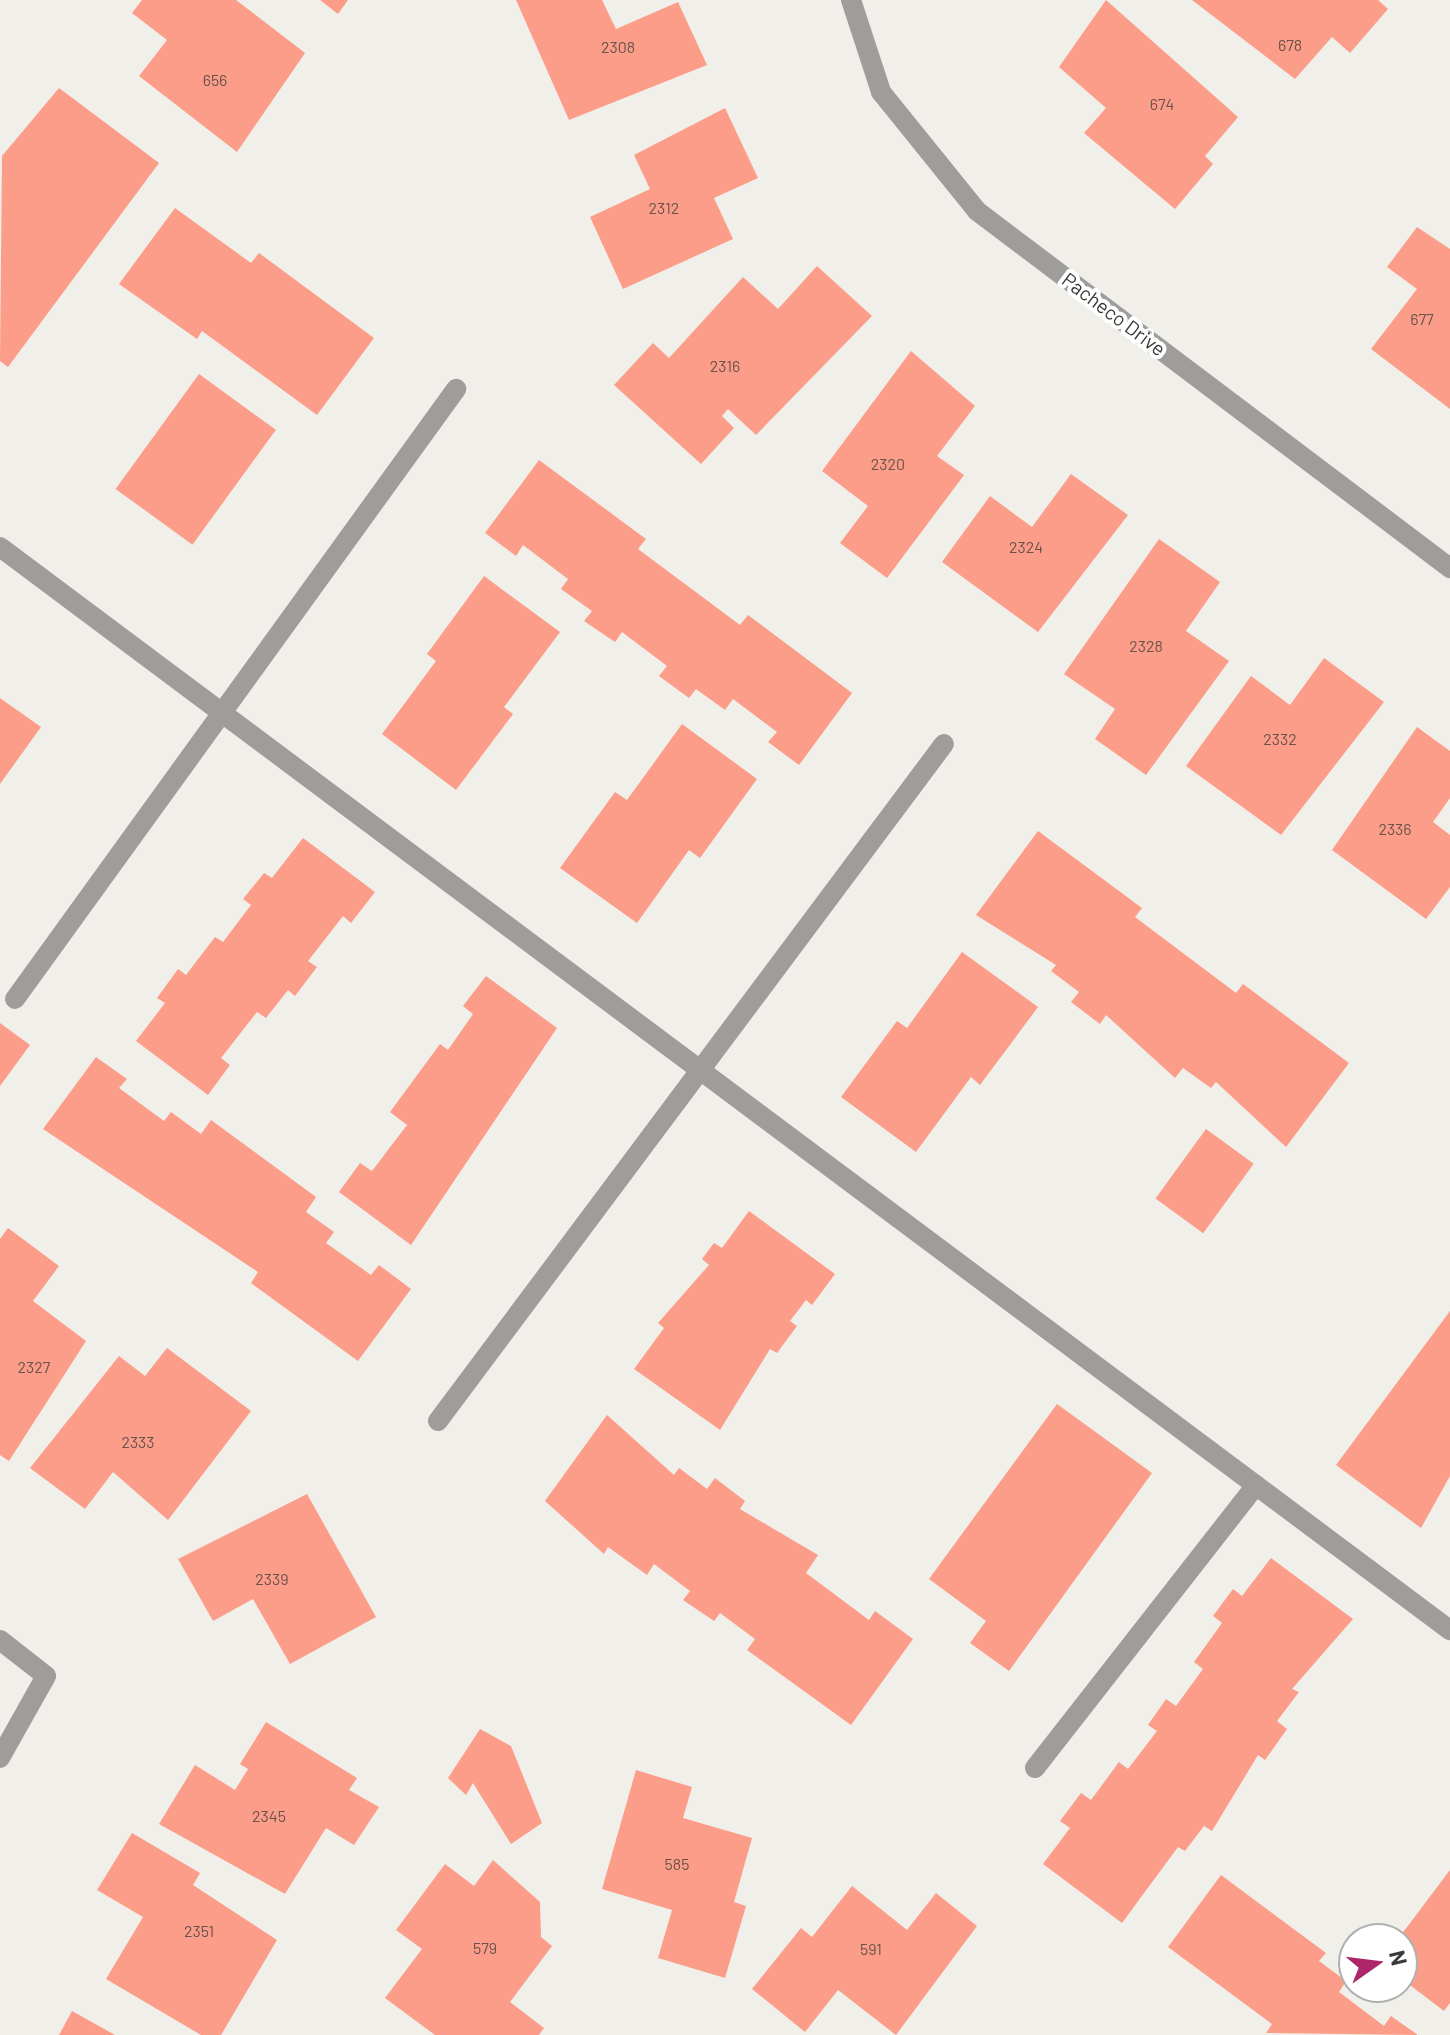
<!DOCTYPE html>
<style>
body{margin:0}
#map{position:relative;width:1450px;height:2035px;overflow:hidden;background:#f0efea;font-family:Barlow,sans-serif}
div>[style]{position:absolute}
.building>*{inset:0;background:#fc9d89;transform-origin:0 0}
.service>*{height:20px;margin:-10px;padding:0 10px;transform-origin:10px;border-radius:10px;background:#9f9c9c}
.minor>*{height:20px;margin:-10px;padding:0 10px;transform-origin:10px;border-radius:10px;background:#9f9c9c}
span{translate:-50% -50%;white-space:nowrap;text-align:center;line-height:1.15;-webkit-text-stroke:8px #fff;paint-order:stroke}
.number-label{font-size:16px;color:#6a534c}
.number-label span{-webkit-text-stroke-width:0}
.street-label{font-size:20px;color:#3a3a38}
.north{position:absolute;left:1338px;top:1923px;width:80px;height:80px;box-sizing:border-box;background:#fff;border:2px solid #b0b0af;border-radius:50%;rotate:76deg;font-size:22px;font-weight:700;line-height:32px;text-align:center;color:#3a3a38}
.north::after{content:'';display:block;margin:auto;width:28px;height:36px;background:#ad266c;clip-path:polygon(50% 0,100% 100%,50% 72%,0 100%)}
</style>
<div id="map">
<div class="building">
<i style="clip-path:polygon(142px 0,236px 0,305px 53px,237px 152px,139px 76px,167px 40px,132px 13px)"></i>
<i style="clip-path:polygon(320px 0,348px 0,338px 14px)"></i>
<i style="clip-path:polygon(516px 0,602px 0,616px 29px,678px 2px,707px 65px,569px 120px)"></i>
<i style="clip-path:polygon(1106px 0,1238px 117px,1205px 156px,1213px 164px,1175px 209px,1084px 133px,1106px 108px,1059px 67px)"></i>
<i style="clip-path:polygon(1192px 0,1378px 0,1388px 9px,1350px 53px,1332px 37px,1295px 79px)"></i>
<i style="clip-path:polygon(59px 88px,159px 163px,8px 367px,0 361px,2px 156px)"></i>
<i style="clip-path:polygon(725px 108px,758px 178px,714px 198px,733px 239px,623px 289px,590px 217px,650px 189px,634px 155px)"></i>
<i style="clip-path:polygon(175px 208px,251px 263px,259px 253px,374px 338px,317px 415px,202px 331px,197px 339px,119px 284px)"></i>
<i style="clip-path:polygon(1417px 227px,1450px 249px,1450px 409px,1371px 349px,1417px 289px,1387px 267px)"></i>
<i style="clip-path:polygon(817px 266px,872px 316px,756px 435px,728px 409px,722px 416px,734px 428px,701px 464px,614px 385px,653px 343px,669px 358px,743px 277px,778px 309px)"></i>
<i style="clip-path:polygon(911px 351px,975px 406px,937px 456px,964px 475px,887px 578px,840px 543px,868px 506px,822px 471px)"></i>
<i style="left:199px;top:374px;width:95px;height:142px;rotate:36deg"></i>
<i style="clip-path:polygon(539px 460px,646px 539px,638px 549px,740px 625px,748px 615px,852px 693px,799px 765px,768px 742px,777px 732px,733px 699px,725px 710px,696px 689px,689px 698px,659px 676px,667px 666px,622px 632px,615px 642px,584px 621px,592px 611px,561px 589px,568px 579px,523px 545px,516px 556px,485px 533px)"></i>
<i style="clip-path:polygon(1071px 474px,1128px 515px,1038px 632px,942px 562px,990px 496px,1032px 527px)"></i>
<i style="clip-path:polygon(1159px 539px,1220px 582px,1186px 631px,1229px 661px,1146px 775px,1095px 739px,1115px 709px,1064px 674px)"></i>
<i style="clip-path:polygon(484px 576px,560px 632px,504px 707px,513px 714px,456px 790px,382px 734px,436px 661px,427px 654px)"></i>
<i style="clip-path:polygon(1324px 658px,1384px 702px,1281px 835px,1186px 766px,1251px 676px,1290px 705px)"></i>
<i style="clip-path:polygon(0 698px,41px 727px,0 784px)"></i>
<i style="clip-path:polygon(682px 724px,757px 779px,700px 858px,689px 850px,637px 923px,560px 868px,615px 792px,627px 800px)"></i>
<i style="clip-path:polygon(1417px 727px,1450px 751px,1450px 798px,1433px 822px,1450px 835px,1450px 887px,1426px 919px,1332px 850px)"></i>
<i style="clip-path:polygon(1038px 831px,1142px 908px,1135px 917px,1236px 993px,1243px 984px,1349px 1063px,1286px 1147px,1216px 1082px,1211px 1088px,1183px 1068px,1175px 1078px,1106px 1015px,1100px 1024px,1071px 1002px,1079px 992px,1051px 971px,1056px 965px,976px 915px)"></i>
<i style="clip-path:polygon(303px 838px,375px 892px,351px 923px,343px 916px,308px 961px,317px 967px,295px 996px,288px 990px,266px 1018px,257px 1012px,221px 1058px,230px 1065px,208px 1095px,136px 1041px,165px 1003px,157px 998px,178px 969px,186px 975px,215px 937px,223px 942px,251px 905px,243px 899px,264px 873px,272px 878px)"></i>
<i style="clip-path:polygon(962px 952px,1038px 1007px,980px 1085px,971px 1077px,916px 1152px,841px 1097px,897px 1021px,907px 1028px)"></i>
<i style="clip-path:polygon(486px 976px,557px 1028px,411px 1245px,339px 1192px,360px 1163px,372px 1171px,407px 1125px,390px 1112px,440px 1044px,448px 1050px,473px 1014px,463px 1006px)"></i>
<i style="clip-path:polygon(0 1023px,30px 1045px,0 1086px)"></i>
<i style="clip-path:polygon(96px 1057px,127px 1079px,119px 1088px,164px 1121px,171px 1112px,201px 1134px,211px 1120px,316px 1197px,306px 1212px,334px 1232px,326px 1243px,371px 1275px,379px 1265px,411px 1289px,358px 1361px,251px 1283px,258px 1272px,43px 1129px)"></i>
<i style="left:1206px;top:1129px;width:59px;height:86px;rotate:36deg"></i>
<i style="clip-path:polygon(749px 1211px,835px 1274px,812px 1305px,806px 1300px,790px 1321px,797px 1326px,777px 1353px,770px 1349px,720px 1430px,634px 1369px,664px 1328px,658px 1323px,709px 1265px,702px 1259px,714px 1243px,722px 1248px)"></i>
<i style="clip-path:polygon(8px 1228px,59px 1266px,33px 1301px,86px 1341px,9px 1461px,0 1455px,0 1239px)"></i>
<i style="clip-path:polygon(1450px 1311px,1450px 1476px,1421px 1528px,1336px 1465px)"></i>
<i style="clip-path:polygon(167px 1348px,251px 1411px,168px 1520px,113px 1472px,85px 1509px,30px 1468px,119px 1356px,145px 1376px)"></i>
<i style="clip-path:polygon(1057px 1404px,1152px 1473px,1009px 1671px,970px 1643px,986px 1621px,929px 1579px)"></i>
<i style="clip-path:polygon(607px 1415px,674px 1475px,679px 1468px,707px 1489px,715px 1478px,745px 1501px,740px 1509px,818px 1555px,806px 1573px,869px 1620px,875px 1611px,913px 1639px,851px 1725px,747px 1650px,755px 1639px,720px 1613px,714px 1621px,683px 1600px,690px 1591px,654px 1564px,647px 1575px,608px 1547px,604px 1554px,545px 1501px)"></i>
<i style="clip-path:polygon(307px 1494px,376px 1617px,290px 1664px,253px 1599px,213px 1621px,178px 1559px)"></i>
<i style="clip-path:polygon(1271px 1558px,1353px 1619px,1292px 1689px,1299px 1692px,1277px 1721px,1287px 1729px,1265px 1760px,1258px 1755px,1212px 1831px,1204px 1826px,1185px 1851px,1178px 1847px,1122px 1923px,1043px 1864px,1070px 1828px,1060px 1821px,1081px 1793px,1091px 1800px,1119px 1762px,1128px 1769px,1157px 1731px,1148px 1725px,1166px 1699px,1176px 1706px,1203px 1669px,1194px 1662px,1222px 1623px,1213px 1616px,1233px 1589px,1242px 1596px)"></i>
<i style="clip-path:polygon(266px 1722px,357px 1778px,349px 1790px,379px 1807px,354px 1845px,326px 1828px,285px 1894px,159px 1824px,195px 1765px,235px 1790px,248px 1769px,240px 1764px)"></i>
<i style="clip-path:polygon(480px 1729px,511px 1746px,542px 1823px,511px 1844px,473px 1783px,466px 1795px,448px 1778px)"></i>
<i style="clip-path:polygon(636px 1770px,692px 1787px,683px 1818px,752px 1838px,734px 1902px,746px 1906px,725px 1978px,658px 1958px,672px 1910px,602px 1889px)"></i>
<i style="clip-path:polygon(132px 1833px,200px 1873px,193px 1885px,277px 1940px,221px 2035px,201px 2035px,106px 1979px,143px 1917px,97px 1890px)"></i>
<i style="clip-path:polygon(493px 1860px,540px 1902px,541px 1937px,552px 1946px,510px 2002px,544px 2028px,539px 2035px,435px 2035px,385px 1998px,422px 1949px,396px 1930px,445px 1864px,474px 1886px)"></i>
<i style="clip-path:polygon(1450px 1870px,1450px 2003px,1444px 2011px,1402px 1979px,1398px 1939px)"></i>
<i style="clip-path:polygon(1221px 1875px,1326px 1953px,1319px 1961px,1346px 1981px,1339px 1992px,1384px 2026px,1391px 2016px,1418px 2035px,1266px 2033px,1272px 2024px,1168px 1947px)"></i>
<i style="clip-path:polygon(852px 1886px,907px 1930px,936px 1893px,977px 1926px,896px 2035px,838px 1990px,805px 2032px,752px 1989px,801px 1928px,812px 1937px)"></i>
<i style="clip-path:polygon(72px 2011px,115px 2035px,59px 2035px)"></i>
</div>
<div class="service">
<i style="left:0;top:547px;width:1810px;rotate:36.76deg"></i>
<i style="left:15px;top:999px;width:753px;rotate:-54.13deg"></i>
<i style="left:438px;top:1421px;width:845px;rotate:-53.23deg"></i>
<i style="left:1035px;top:1768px;width:359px;rotate:-52deg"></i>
</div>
<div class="minor">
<i style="left:851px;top:0;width:97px;rotate:71.9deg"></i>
<i style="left:881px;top:92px;width:153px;rotate:51.1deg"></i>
<i style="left:977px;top:211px;width:593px;rotate:37.04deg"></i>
<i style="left:0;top:1640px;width:58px;rotate:38deg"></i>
<i style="left:46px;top:1676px;width:94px;rotate:119.3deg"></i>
</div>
<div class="number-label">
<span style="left:1290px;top:45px">678</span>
<span style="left:618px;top:47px">2308</span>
<span style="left:215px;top:80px">656</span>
<span style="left:1162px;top:104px">674</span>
<span style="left:664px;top:208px">2312</span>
<span style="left:1422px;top:319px">677</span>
<span style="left:725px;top:366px">2316</span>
<span style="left:888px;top:464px">2320</span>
<span style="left:1026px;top:547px">2324</span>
<span style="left:1146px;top:646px">2328</span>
<span style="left:1280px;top:739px">2332</span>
<span style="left:1395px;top:829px">2336</span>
<span style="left:34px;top:1367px">2327</span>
<span style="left:138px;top:1442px">2333</span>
<span style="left:272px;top:1579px">2339</span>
<span style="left:269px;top:1816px">2345</span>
<span style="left:677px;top:1864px">585</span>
<span style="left:199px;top:1931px">2351</span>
<span style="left:485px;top:1948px">579</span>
<span style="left:871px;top:1949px">591</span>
</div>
<div class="street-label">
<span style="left:1114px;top:314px;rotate:37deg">Pacheco Drive</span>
</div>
<div class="north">N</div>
</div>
